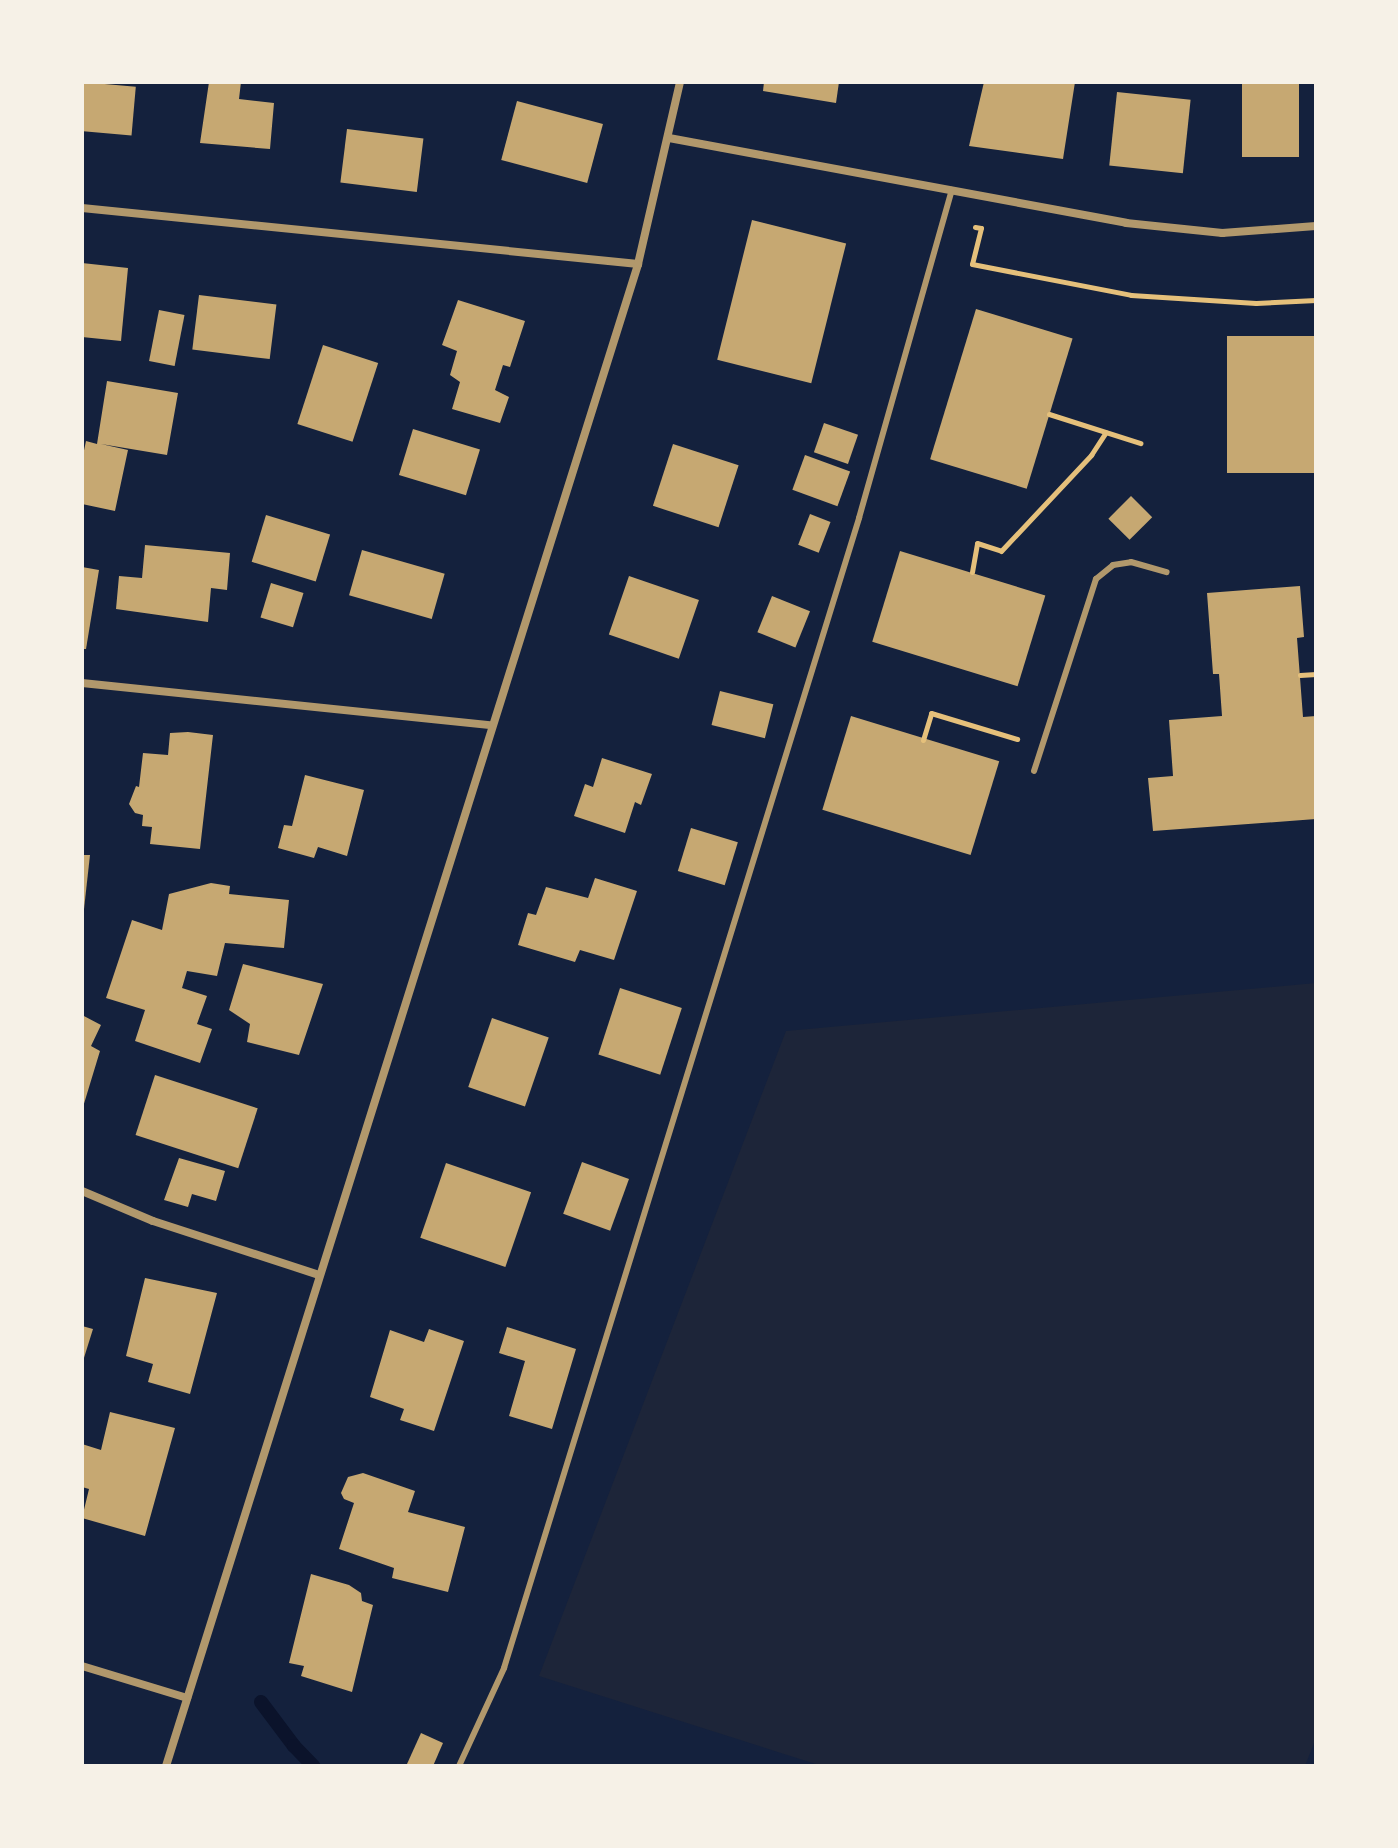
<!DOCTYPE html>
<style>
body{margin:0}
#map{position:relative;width:1398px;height:1848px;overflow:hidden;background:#14213d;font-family:"PT Serif",serif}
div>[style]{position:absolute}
.green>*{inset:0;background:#1d2539}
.stream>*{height:14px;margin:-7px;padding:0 7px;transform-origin:7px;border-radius:7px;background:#0b132b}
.building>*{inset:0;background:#c6a872;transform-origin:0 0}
.path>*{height:5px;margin:-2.5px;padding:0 2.5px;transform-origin:2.5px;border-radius:2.5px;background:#e5c07b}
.service>*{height:6px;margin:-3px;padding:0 3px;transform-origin:3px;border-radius:3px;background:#b1986c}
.minor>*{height:8px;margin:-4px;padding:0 4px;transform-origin:4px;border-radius:4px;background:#b1986c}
span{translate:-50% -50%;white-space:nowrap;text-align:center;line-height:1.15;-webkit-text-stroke:7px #f6f1e7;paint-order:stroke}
.frame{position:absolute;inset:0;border:84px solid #f6f1e7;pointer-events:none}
</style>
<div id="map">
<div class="green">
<i style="clip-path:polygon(1316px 983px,1316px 1738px,1305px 1766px,822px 1766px,539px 1676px,786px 1031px)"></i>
</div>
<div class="stream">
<i style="left:261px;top:1702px;width:55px;rotate:53.1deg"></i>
<i style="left:294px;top:1746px;width:28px;rotate:46deg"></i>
</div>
<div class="building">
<i style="left:82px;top:82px;width:54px;height:49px;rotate:5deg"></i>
<i style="clip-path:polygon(209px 82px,241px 82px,239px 99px,274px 103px,270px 149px,200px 143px)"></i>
<i style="clip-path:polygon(764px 82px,839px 82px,836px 103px,763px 91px)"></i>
<i style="clip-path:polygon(984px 82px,1075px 82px,1063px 159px,969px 146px)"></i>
<i style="left:1242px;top:82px;width:57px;height:75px"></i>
<i style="left:1117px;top:92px;width:74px;height:74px;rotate:6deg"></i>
<i style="left:517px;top:101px;width:89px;height:61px;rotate:15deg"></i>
<i style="left:347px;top:129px;width:77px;height:54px;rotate:7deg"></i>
<i style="left:752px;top:220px;width:97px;height:144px;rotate:14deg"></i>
<i style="clip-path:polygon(82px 263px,128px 268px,121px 341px,82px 337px)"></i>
<i style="left:199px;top:295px;width:78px;height:55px;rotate:7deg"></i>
<i style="clip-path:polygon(458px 300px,525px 321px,510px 367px,503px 365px,495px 390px,509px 397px,500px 423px,452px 409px,460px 382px,450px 375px,457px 351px,442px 345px)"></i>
<i style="left:976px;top:309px;width:101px;height:157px;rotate:17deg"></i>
<i style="left:159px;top:310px;width:26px;height:52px;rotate:11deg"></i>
<i style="left:1316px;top:336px;width:137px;height:89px;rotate:90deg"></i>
<i style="left:323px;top:345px;width:58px;height:83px;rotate:18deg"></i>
<i style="clip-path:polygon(107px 381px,178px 393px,167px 455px,101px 444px,128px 450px,115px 511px,82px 504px,82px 460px,86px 441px,97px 444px)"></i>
<i style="left:824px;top:423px;width:36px;height:31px;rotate:19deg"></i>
<i style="left:413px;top:429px;width:70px;height:48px;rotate:17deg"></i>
<i style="left:673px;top:444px;width:69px;height:65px;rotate:18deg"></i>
<i style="left:805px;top:455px;width:48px;height:37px;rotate:20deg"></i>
<i style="left:1131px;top:496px;width:30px;height:32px;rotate:45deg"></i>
<i style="left:810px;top:514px;width:22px;height:33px;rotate:21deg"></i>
<i style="left:266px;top:515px;width:67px;height:49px;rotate:17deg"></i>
<i style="clip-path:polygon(145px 545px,230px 553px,227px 590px,211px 588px,208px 622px,116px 609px,119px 576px,142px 578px)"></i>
<i style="left:362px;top:550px;width:86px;height:47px;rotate:16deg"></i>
<i style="left:900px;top:551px;width:152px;height:95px;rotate:17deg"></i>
<i style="clip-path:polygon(82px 567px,99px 570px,86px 649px,82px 649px)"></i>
<i style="left:629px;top:576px;width:74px;height:62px;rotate:19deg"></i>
<i style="left:271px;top:583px;width:34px;height:36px;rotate:17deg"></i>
<i style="clip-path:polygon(1300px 586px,1304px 637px,1297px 638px,1303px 717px,1316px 716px,1316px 819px,1153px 831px,1148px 778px,1173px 776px,1169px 720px,1222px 716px,1219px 674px,1213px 674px,1207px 593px)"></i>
<i style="left:772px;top:596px;width:41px;height:39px;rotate:22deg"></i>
<i style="left:720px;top:691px;width:55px;height:35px;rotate:14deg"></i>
<i style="left:851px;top:716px;width:155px;height:98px;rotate:17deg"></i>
<i style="clip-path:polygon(188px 732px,213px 735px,200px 849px,150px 844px,152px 827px,142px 826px,143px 815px,135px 813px,129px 804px,136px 786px,139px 787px,143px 753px,168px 755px,170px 733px)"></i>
<i style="clip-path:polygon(602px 758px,652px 774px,641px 805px,635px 802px,625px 833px,574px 816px,585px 784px,593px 787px)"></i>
<i style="clip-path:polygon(305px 775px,364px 790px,347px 856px,318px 847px,314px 858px,278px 848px,284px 825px,292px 826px)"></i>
<i style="left:691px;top:828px;width:49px;height:45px;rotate:17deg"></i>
<i style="clip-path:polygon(82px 855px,90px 855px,84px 909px,82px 909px)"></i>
<i style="clip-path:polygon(595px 878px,637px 891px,614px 960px,580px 950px,575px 962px,518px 945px,528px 913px,536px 915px,546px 887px,588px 898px)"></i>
<i style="clip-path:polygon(211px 883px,230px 886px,229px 894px,289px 900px,284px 948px,225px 943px,217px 976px,187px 971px,182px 988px,207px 996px,197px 1024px,212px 1029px,200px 1063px,135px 1041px,145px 1010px,106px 998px,132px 920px,162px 930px,169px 894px)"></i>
<i style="clip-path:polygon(243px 964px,323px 984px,299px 1055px,247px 1042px,250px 1024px,229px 1010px)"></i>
<i style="left:620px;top:988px;width:65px;height:70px;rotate:18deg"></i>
<i style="clip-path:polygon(82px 1015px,101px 1025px,91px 1046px,100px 1051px,83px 1107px)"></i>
<i style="left:492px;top:1018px;width:60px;height:73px;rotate:19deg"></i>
<i style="left:155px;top:1075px;width:108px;height:63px;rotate:18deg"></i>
<i style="clip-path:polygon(179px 1158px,225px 1171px,216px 1201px,192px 1194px,188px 1207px,164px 1200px)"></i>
<i style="left:582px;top:1162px;width:50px;height:55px;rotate:20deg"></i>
<i style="left:446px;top:1163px;width:90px;height:79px;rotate:19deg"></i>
<i style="clip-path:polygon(145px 1278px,217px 1293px,190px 1394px,148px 1382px,153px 1364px,126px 1356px)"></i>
<i style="clip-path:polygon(82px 1326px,93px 1329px,83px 1361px,82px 1361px)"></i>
<i style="clip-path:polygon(507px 1327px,576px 1349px,552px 1429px,509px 1416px,525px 1361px,499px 1353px)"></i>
<i style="clip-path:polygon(429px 1329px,464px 1341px,434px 1431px,400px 1420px,404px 1409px,370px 1397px,390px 1330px,424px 1342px)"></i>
<i style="clip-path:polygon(110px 1412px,175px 1428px,145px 1536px,82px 1518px,89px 1489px,82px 1487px,82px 1444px,101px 1450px)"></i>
<i style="clip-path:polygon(363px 1473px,415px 1491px,408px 1512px,465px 1527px,448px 1592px,392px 1578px,394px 1568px,339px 1549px,354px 1503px,344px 1499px,341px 1493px,348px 1477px)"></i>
<i style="clip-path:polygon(311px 1574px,349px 1585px,361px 1593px,362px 1601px,373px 1605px,352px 1692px,301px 1676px,304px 1666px,289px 1663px)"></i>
<i style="clip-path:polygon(421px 1733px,443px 1743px,433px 1766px,407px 1764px)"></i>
</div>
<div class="path">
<i style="left:975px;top:227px;width:6px;rotate:9deg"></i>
<i style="left:981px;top:228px;width:37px;rotate:104deg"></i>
<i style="left:972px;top:264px;width:162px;rotate:11deg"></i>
<i style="left:1131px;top:295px;width:125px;rotate:3.7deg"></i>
<i style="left:1256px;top:303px;width:60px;rotate:-2.9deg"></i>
<i style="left:1049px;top:414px;width:96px;rotate:17.7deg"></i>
<i style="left:972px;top:572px;width:29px;rotate:-80deg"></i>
<i style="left:977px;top:543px;width:25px;rotate:18deg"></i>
<i style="left:1001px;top:551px;width:132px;rotate:-46.8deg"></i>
<i style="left:1091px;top:455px;width:27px;rotate:-57deg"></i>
<i style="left:1300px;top:675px;width:16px;rotate:-4deg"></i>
<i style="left:923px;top:740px;width:28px;rotate:-73deg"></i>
<i style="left:931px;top:713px;width:90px;rotate:16.8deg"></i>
</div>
<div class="service">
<i style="left:1034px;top:771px;width:202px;rotate:-72.1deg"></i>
<i style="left:1096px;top:579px;width:22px;rotate:-39deg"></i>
<i style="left:1113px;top:565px;width:18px;rotate:-9deg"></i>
<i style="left:1131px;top:562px;width:37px;rotate:16deg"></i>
<i style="left:459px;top:1766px;width:108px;rotate:-65.3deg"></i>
<i style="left:504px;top:1668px;width:1204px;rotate:-72.84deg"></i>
<i style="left:859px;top:518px;width:341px;rotate:-74.2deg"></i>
</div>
<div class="minor">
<i style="left:669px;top:138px;width:465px;rotate:10.5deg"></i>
<i style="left:1126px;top:223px;width:97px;rotate:5.9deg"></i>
<i style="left:1222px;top:233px;width:94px;rotate:-4.3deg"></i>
<i style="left:82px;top:208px;width:559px;rotate:5.75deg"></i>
<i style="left:82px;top:683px;width:410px;rotate:5.9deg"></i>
<i style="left:82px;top:1191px;width:77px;rotate:22.9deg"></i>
<i style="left:153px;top:1221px;width:175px;rotate:18deg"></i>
<i style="left:82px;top:1666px;width:110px;rotate:16.9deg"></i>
<i style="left:166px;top:1766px;width:1574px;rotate:-72.55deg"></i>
<i style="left:638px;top:264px;width:187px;rotate:-77deg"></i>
</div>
<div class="frame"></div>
</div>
